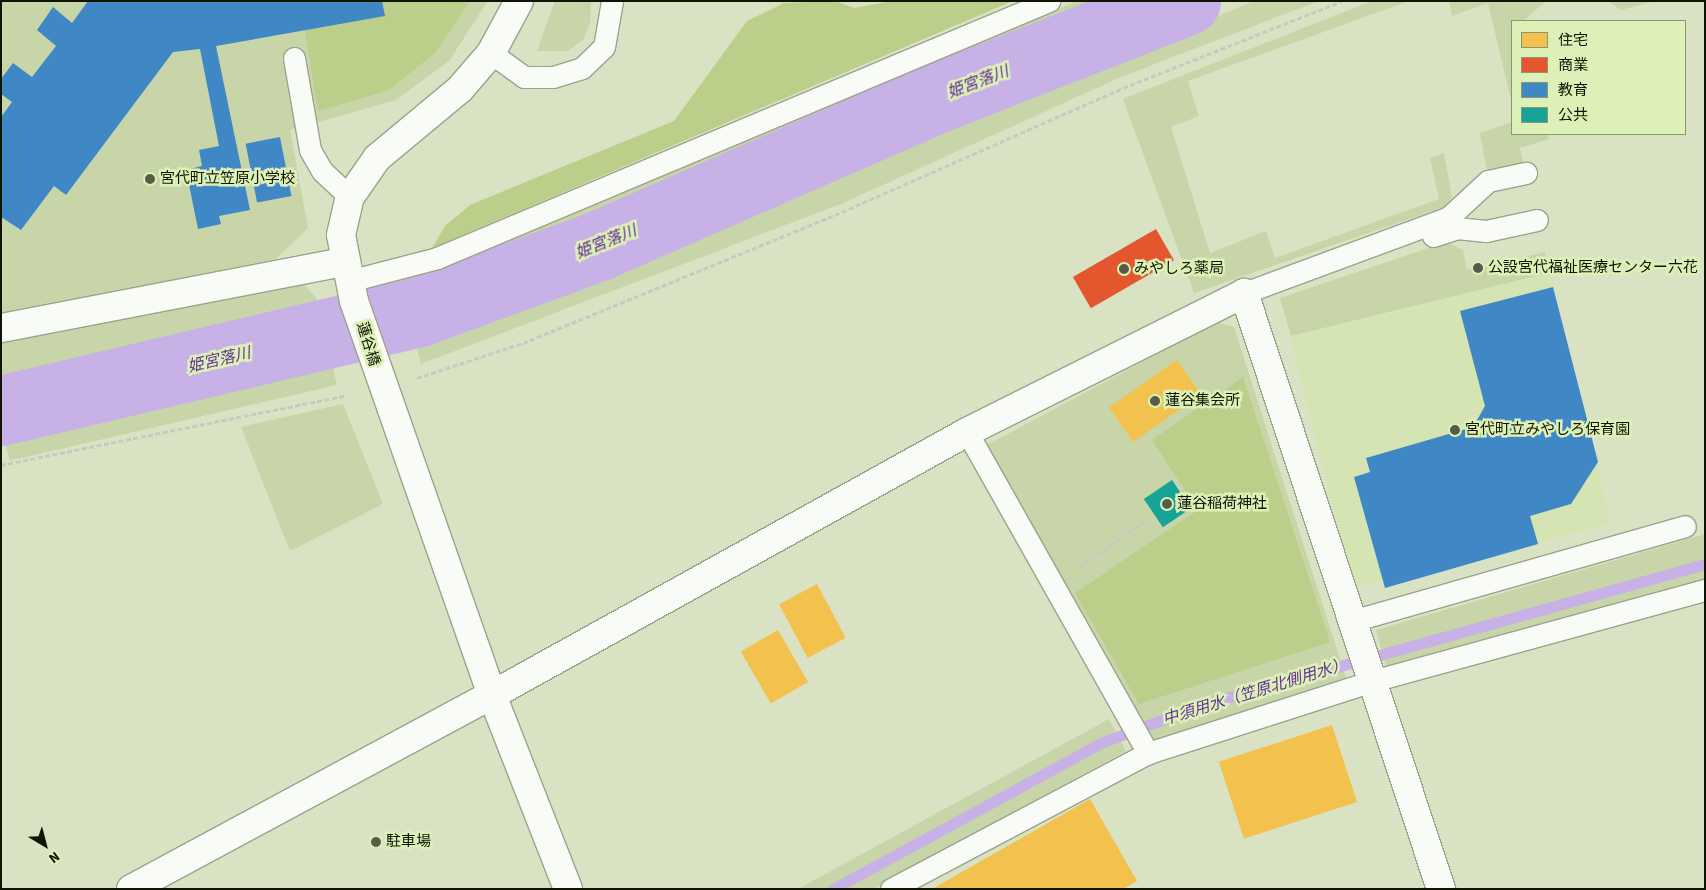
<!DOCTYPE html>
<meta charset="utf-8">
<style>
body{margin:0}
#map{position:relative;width:1706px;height:890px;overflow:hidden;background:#d9e3c4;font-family:"Source Sans 3","Noto Sans JP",sans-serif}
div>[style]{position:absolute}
.built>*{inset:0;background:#d5e4b3;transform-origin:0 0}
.green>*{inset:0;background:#c7d5a8;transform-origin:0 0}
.forest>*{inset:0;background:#bbcf8b}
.homes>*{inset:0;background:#f2c14e;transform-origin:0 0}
.shops>*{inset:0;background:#e4572e;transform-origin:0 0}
.schools>*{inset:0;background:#3f88c5;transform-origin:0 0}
.public>*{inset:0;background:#17a398;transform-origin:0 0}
.stream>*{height:11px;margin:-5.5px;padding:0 5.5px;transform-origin:5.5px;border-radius:5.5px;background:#c8b1e6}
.river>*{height:70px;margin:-35px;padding:0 35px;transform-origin:35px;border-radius:35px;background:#c8b1e6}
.path>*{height:3px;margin-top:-1.5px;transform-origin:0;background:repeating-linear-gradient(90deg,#c8cac2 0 5px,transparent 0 7.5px)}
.roads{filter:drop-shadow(1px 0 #9ba28b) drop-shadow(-1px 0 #9ba28b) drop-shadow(0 1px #9ba28b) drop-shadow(0 -1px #9ba28b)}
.lane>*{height:21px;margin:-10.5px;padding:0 10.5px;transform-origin:10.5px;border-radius:10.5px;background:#f9fbf6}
.street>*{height:28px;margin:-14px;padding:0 14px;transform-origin:14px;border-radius:14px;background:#f9fbf6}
.secondary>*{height:28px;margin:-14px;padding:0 14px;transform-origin:14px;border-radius:14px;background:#f9fbf6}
.dots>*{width:14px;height:14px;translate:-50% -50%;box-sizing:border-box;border:2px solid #ddf0b7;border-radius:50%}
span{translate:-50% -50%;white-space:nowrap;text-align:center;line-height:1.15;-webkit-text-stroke:5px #ddf0b7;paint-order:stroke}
.poi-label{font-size:15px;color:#101503}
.left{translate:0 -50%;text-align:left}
.street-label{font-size:15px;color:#101503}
.water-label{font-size:16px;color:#623196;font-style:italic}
.frame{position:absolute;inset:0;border:2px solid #101503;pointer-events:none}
.legend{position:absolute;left:1511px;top:20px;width:175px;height:115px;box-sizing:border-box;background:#ddf0b7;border:1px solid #8b986f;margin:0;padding:6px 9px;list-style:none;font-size:15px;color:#101503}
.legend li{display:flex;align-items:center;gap:10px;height:25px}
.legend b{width:25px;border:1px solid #8b986f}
.north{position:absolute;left:20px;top:820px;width:50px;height:50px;-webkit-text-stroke:4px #ddf0b7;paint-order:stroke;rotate:143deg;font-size:14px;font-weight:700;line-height:20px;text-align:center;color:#101503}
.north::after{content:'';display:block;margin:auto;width:18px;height:22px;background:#101503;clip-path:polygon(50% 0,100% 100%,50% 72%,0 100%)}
</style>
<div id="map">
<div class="built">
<i style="left:1549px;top:273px;width:258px;height:266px;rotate:76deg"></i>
</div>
<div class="green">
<i style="clip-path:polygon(1px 1px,488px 1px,449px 61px,396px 100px,290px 130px,308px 228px,276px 259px,1px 315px)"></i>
<i style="clip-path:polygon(555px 1px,591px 1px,590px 24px,583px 40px,568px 51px,537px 51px)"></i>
<i style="clip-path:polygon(1077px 1px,1123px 1px,767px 152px,582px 236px,406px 300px,400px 278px)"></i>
<i style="clip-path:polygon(1254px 1px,1319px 1px,1121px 77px,841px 204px,421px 364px,415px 339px,497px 312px)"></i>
<i style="clip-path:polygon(1372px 1px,1409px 1px,1188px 81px,1199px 116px,1171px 127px,1210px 253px,1266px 231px,1275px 258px,1439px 199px,1430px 158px,1444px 153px,1452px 197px,1444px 207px,1194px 293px,1123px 99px)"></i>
<i style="clip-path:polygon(1449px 1px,1546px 1px,1523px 21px,1512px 21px,1512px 104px,1488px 3px,1452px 16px)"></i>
<i style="clip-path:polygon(1608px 1px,1655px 1px,1621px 10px)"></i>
<i style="clip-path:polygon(1512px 122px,1512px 134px,1548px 134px,1549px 139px,1520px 148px,1523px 162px,1487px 171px,1480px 133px)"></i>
<i style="clip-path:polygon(1446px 242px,1463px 250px,1467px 270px,1545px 252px,1549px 273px,1291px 336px,1280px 298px)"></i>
<i style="clip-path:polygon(303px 283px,316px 298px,322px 321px,1px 390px,1px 341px)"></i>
<i style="clip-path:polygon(1217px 322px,1234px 327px,1346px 678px,1152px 741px,985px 446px)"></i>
<i style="left:329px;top:351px;width:35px;height:336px;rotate:77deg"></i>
<i style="clip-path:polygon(343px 404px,383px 504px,290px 551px,241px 427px)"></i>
<i style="clip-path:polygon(1705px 534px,1705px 580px,1386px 666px,1376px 630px)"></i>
<i style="clip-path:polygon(1109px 719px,1126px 751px,873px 889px,798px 889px)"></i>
</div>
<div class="forest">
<i style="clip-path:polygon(300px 1px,470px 1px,435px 53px,389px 90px,318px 111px)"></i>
<i style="clip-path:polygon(835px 1px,854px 8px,892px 1px,1013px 1px,432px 248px,445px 226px,470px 205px,674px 121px,747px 21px,784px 3px)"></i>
<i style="clip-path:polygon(1243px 377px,1330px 642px,1139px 704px,1075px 593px,1198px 510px,1152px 440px)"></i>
</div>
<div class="homes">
<i style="left:1177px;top:360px;width:42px;height:83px;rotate:55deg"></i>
<i style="left:817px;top:584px;width:61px;height:43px;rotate:62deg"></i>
<i style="left:778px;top:630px;width:60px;height:43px;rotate:60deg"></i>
<i style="left:1332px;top:725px;width:81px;height:119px;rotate:72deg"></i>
<i style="clip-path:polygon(1090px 799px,1137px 881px,1123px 889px,932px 889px)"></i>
</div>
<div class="shops">
<i style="left:1156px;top:229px;width:36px;height:96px;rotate:60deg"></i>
</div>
<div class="schools">
<i style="clip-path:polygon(88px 1px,382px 1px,385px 16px,216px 46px,250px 210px,219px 216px,221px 224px,198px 229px,186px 170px,202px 166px,199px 150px,219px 146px,200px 49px,173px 52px,66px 195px,54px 186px,21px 230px,1px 217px,1px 117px,12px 102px,1px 94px,1px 79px,13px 63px,32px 77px,56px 46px,37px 30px,53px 7px,72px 23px)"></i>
<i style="left:280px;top:137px;width:60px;height:35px;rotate:79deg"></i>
<i style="clip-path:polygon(1553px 287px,1598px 462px,1571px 504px,1530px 516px,1538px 544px,1385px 588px,1354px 477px,1370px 472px,1366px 458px,1473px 427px,1485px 406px,1460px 311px)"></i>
</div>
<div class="public">
<i style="left:1172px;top:480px;width:34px;height:34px;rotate:56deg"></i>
</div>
<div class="stream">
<i style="left:833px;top:889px;width:307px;rotate:-28.6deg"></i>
<i style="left:1103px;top:742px;width:112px;rotate:-20.4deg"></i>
<i style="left:1208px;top:703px;width:516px;rotate:-15.63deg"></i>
</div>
<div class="river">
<i style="left:1px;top:411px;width:430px;rotate:-13.3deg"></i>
<i style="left:419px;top:312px;width:192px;rotate:-20.1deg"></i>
<i style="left:599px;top:246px;width:365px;rotate:-23.6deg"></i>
<i style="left:933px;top:100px;width:272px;rotate:-21.4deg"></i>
</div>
<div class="path">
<i style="left:417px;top:378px;width:112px;rotate:-18.3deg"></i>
<i style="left:523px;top:343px;width:337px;rotate:-22.3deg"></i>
<i style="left:835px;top:215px;width:322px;rotate:-23.8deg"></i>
<i style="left:1130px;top:85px;width:228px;rotate:-21.6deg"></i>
<i style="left:1px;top:465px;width:353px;rotate:-11.4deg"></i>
<i style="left:1079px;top:567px;width:82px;rotate:-35deg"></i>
</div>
<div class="roads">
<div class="lane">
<i style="left:491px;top:53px;width:41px;rotate:36deg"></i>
<i style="left:524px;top:77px;width:29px"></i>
<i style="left:553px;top:77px;width:30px;rotate:-17deg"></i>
<i style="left:582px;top:68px;width:30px;rotate:-44deg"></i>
<i style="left:604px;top:47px;width:47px;rotate:-80.1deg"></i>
<i style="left:294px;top:58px;width:93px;rotate:80.1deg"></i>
<i style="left:310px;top:150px;width:24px;rotate:60deg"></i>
<i style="left:322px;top:171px;width:38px;rotate:43deg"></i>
<i style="left:1433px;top:236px;width:25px;rotate:-18deg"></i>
<i style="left:1457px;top:228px;width:29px;rotate:6deg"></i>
<i style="left:1486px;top:231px;width:52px;rotate:-12.2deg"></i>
<i style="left:349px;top:281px;width:91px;rotate:-14.6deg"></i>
<i style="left:437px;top:258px;width:664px;rotate:-22.78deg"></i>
<i style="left:1244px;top:293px;width:219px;rotate:-20.3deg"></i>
<i style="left:1449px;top:217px;width:53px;rotate:-42.7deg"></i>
<i style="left:1488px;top:181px;width:39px;rotate:-12deg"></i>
<i style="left:967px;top:432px;width:369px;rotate:60.6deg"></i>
<i style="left:1352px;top:621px;width:346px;rotate:-15.9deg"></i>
<i style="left:891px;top:889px;width:291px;rotate:-27.9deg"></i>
<i style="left:1148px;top:753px;width:235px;rotate:-17.8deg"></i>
<i style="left:1372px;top:681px;width:345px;rotate:-15.3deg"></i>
</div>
<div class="street">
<i style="left:354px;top:301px;width:67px;rotate:-101.1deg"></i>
<i style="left:341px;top:235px;width:39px;rotate:-77deg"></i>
<i style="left:350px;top:197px;width:47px;rotate:-55.3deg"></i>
<i style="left:377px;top:158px;width:108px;rotate:-39.7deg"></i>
<i style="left:460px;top:89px;width:48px;rotate:-49.3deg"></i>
<i style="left:491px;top:53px;width:59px;rotate:-61.7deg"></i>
<i style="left:1px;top:328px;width:349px;rotate:-10.9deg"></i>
<i style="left:492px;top:695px;width:543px;rotate:-28.97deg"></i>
<i style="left:967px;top:432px;width:310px;rotate:-26.6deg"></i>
</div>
<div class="secondary">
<i style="left:1244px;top:293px;width:628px;rotate:71.71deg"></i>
<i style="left:354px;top:301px;width:417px;rotate:70.7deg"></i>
<i style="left:492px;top:695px;width:208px;rotate:68.6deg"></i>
<i style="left:131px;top:889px;width:410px;rotate:-28.3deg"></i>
</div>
</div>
<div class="dots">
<i style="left:150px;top:179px;background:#565d47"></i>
<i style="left:1478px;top:268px;background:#565d47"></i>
<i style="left:1124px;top:269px;background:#565d47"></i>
<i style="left:1155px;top:401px;background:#565d47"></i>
<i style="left:1455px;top:430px;background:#565d47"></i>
<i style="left:1167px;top:504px;background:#565d47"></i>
<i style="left:376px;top:842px;background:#565d47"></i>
</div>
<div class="poi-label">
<span class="left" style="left:160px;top:179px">宮代町立笠原小学校</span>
<span class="left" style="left:1488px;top:268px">公設宮代福祉医療センター六花</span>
<span class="left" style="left:1134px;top:269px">みやしろ薬局</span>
<span class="left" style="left:1165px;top:401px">蓮谷集会所</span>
<span class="left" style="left:1465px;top:430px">宮代町立みやしろ保育園</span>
<span class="left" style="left:1177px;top:504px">蓮谷稲荷神社</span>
<span class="left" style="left:386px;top:842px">駐車場</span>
</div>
<div class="street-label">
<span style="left:368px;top:344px;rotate:73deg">蓮谷橋</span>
</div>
<div class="water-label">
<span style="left:978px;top:82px;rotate:-21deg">姫宮落川</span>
<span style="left:606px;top:242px;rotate:-22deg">姫宮落川</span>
<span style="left:219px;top:360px;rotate:-13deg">姫宮落川</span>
<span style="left:1255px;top:692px;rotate:-17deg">中須用水（笠原北側用水）</span>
</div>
<div class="frame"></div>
<ul class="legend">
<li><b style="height:14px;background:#f2c14e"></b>住宅</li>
<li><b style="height:14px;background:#e4572e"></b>商業</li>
<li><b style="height:14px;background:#3f88c5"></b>教育</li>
<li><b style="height:14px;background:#17a398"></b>公共</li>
</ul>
<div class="north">N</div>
</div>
